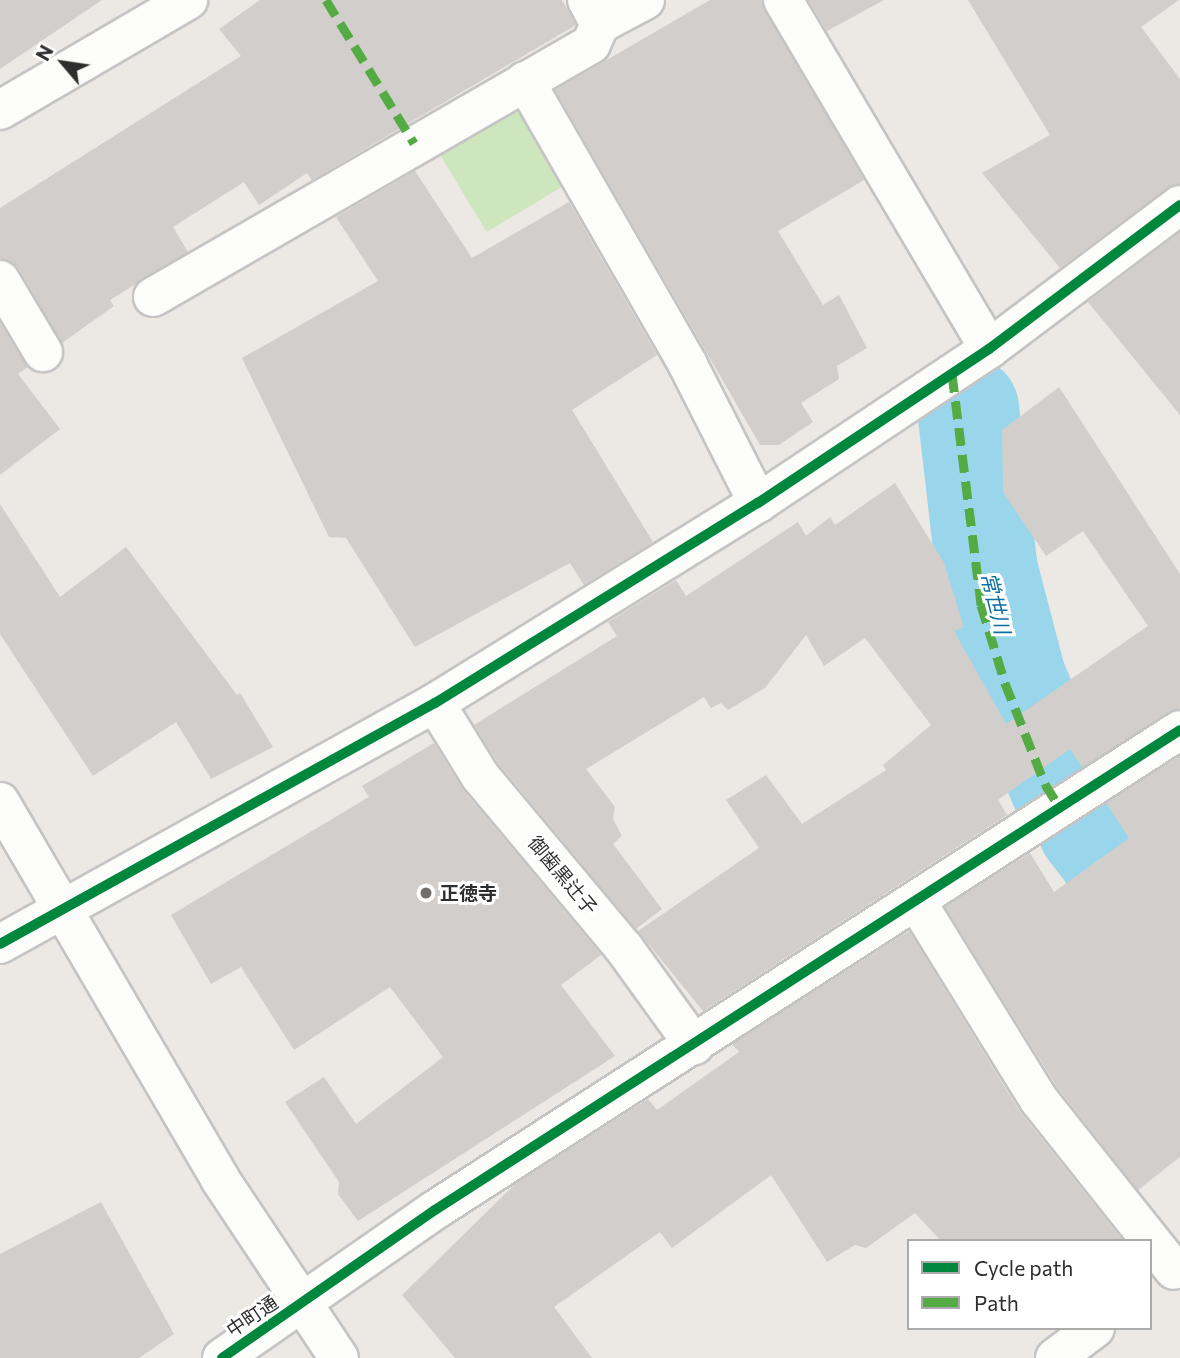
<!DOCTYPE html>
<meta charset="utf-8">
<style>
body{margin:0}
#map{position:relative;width:1180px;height:1358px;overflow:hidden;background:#ece8e4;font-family:Commissioner,"Noto Sans JP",sans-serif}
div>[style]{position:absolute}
.green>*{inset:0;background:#cee6be;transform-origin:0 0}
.river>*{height:102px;margin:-51px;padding:0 51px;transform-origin:51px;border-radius:51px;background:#99d6ec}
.building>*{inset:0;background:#d1cecb}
.roads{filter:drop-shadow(2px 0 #c5c4c5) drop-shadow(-2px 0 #c5c4c5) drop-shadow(0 2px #c5c4c5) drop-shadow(0 -2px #c5c4c5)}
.minor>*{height:38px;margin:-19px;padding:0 19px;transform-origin:19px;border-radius:19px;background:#fcfcfb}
.quiet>*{height:9px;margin-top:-4.5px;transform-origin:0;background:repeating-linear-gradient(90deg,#54ab44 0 18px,transparent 0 27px)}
.cycleway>*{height:10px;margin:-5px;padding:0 5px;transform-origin:5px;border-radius:5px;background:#00873e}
.dots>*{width:19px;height:19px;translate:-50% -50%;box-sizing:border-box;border:4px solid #fff;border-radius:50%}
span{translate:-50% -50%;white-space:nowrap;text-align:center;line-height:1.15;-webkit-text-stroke:6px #fff;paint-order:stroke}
.street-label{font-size:19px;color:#2e2e2e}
.poi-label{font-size:19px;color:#2e2e2e;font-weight:700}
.left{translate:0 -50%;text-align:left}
.water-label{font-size:21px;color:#0d6fa3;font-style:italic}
.legend{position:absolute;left:907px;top:1239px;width:245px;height:91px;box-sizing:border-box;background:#fff;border:2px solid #ababab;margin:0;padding:9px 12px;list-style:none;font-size:21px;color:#2e2e2e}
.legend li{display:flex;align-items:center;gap:14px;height:35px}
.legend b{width:35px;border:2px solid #ababab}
.north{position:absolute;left:28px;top:28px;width:70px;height:70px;-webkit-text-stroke:5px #fff;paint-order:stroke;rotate:299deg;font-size:19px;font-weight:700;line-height:28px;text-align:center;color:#2e2e2e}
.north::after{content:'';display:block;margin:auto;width:24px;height:32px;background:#2e2e2e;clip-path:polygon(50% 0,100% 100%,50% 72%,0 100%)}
</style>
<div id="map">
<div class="green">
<i style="left:518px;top:100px;width:97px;height:95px;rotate:59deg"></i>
</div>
<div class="river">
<i style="left:968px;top:408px;width:164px;rotate:83.4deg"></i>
<i style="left:987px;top:571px;width:111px;rotate:75.3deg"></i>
<i style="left:1015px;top:678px;width:118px;rotate:67.1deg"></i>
<i style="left:1089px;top:829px;width:29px;rotate:52deg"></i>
<i style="left:1107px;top:852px;width:91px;rotate:37deg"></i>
</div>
<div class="building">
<i style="clip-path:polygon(0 0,102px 0,0 69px)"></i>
<i style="clip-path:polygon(260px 0,562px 0,576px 25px,312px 180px,307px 173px,259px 205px,244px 182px,173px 227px,188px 252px,110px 300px,114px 306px,62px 343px,19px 269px,0 258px,0 208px,241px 56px,219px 29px)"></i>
<i style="clip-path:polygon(710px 0,761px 0,864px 180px,778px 231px,823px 305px,839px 295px,867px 348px,837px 366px,839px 379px,801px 403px,813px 422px,779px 445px,760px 445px,555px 90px)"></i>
<i style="clip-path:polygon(808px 0,884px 0,827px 31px)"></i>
<i style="clip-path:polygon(968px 0,1179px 0,1141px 27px,1180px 79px,1180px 184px,1167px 188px,1060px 268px,982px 173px,1050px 135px)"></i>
<i style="clip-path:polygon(415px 171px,472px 258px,569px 202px,657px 355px,572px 410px,653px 542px,584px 585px,570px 563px,415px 647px,346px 538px,329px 537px,242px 358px,378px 281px,336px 217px)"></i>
<i style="clip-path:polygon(1180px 232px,1180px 415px,1088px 302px)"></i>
<i style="clip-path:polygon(0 323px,28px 367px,18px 374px,60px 429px,0 475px)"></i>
<i style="clip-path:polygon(1059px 387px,1180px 574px,1180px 708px,1082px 767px,1070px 749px,998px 800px,1007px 815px,703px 1011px,638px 931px,759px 848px,726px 800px,766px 775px,802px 824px,886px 770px,883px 765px,931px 725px,865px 638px,824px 666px,806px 635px,765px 688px,728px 710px,721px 703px,711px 708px,704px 697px,586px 769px,615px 807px,613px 819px,622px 836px,613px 844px,662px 909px,636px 929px,498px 763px,474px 725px,617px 636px,608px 622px,676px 580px,686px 596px,798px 522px,806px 536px,830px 517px,835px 525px,895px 483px,944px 563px,964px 627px,954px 631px,1006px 724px,1148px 626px,1083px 531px,1046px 556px,1003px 492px,1002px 430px)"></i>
<i style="clip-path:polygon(0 504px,60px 597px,126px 547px,237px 695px,240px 693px,273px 747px,211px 779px,176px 722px,93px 776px,0 634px)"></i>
<i style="clip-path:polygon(434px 743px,463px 790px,601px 955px,561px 985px,615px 1056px,358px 1221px,338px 1194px,339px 1182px,285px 1102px,324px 1077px,356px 1124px,443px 1057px,390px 987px,294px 1050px,241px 967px,211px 984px,171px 915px,369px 797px,362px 786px)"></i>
<i style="clip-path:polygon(1180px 756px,1180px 1157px,1138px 1190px,1057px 1087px,945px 907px,1030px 853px,1054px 892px,1129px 838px,1106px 803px)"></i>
<i style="clip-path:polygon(909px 931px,1020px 1112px,1123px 1241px,941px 1241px,915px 1213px,866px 1248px,855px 1245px,827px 1262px,771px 1175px,672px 1248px,660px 1232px,554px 1307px,592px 1358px,455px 1358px,402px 1295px,515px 1184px,648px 1099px,657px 1110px,739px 1052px,732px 1044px)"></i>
<i style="clip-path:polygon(101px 1202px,174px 1334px,139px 1358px,0 1358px,0 1254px)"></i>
</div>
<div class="roads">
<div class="minor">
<i style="left:587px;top:0;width:27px;rotate:62deg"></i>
<i style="left:600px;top:24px;width:51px;rotate:-28.1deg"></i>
<i style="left:783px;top:0;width:405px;rotate:59.4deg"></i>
<i style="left:525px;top:81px;width:327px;rotate:60.1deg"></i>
<i style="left:688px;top:365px;width:155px;rotate:63.1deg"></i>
<i style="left:0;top:110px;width:218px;rotate:-30.3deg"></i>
<i style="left:0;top:280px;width:84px;rotate:59.2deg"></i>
<i style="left:153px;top:297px;width:506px;rotate:-30.01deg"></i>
<i style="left:591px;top:44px;width:22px;rotate:-66deg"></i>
<i style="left:435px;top:703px;width:86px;rotate:58.3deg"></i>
<i style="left:480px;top:776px;width:224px;rotate:50.1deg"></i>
<i style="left:624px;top:948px;width:120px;rotate:54.2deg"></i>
<i style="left:0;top:802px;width:436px;rotate:59.7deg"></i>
<i style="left:220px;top:1179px;width:215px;rotate:56.4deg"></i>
<i style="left:916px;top:901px;width:234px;rotate:58.3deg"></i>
<i style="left:1039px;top:1100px;width:217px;rotate:51.5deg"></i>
<i style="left:0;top:944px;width:497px;rotate:-29deg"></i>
<i style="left:435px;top:703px;width:380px;rotate:-31.8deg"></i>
<i style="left:758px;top:503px;width:278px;rotate:-33.7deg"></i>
<i style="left:989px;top:349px;width:239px;rotate:-37deg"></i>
<i style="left:222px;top:1358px;width:259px;rotate:-34.8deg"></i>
<i style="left:435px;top:1210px;width:886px;rotate:-32.79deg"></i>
<i style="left:1055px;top:1358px;width:50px;rotate:-36.9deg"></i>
</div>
</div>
<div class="quiet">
<i style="left:326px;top:0;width:168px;rotate:58.4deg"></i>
<i style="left:952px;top:374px;width:233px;rotate:82.8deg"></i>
<i style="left:981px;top:605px;width:82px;rotate:72.9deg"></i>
<i style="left:1005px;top:683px;width:109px;rotate:68.4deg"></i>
<i style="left:1045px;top:784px;width:28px;rotate:58deg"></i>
</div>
<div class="cycleway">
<i style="left:0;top:944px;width:497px;rotate:-29deg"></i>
<i style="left:435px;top:703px;width:380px;rotate:-31.8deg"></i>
<i style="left:758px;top:503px;width:278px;rotate:-33.7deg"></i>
<i style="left:989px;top:349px;width:239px;rotate:-37deg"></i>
<i style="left:222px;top:1358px;width:259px;rotate:-34.8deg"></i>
<i style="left:435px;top:1210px;width:886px;rotate:-32.79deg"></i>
</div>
<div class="dots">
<i style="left:426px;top:893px;background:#706f6e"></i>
</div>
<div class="street-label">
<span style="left:563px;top:875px;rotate:50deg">御歯黒辻子</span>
<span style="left:252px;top:1316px;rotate:-34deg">中町通</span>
</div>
<div class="poi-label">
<span class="left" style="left:440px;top:893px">正徳寺</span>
</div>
<div class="water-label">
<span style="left:996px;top:603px;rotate:76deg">常世川</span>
</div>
<ul class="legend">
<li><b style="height:9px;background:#00873e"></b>Cycle path</li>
<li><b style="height:9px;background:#54ab44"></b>Path</li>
</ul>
<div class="north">N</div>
</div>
